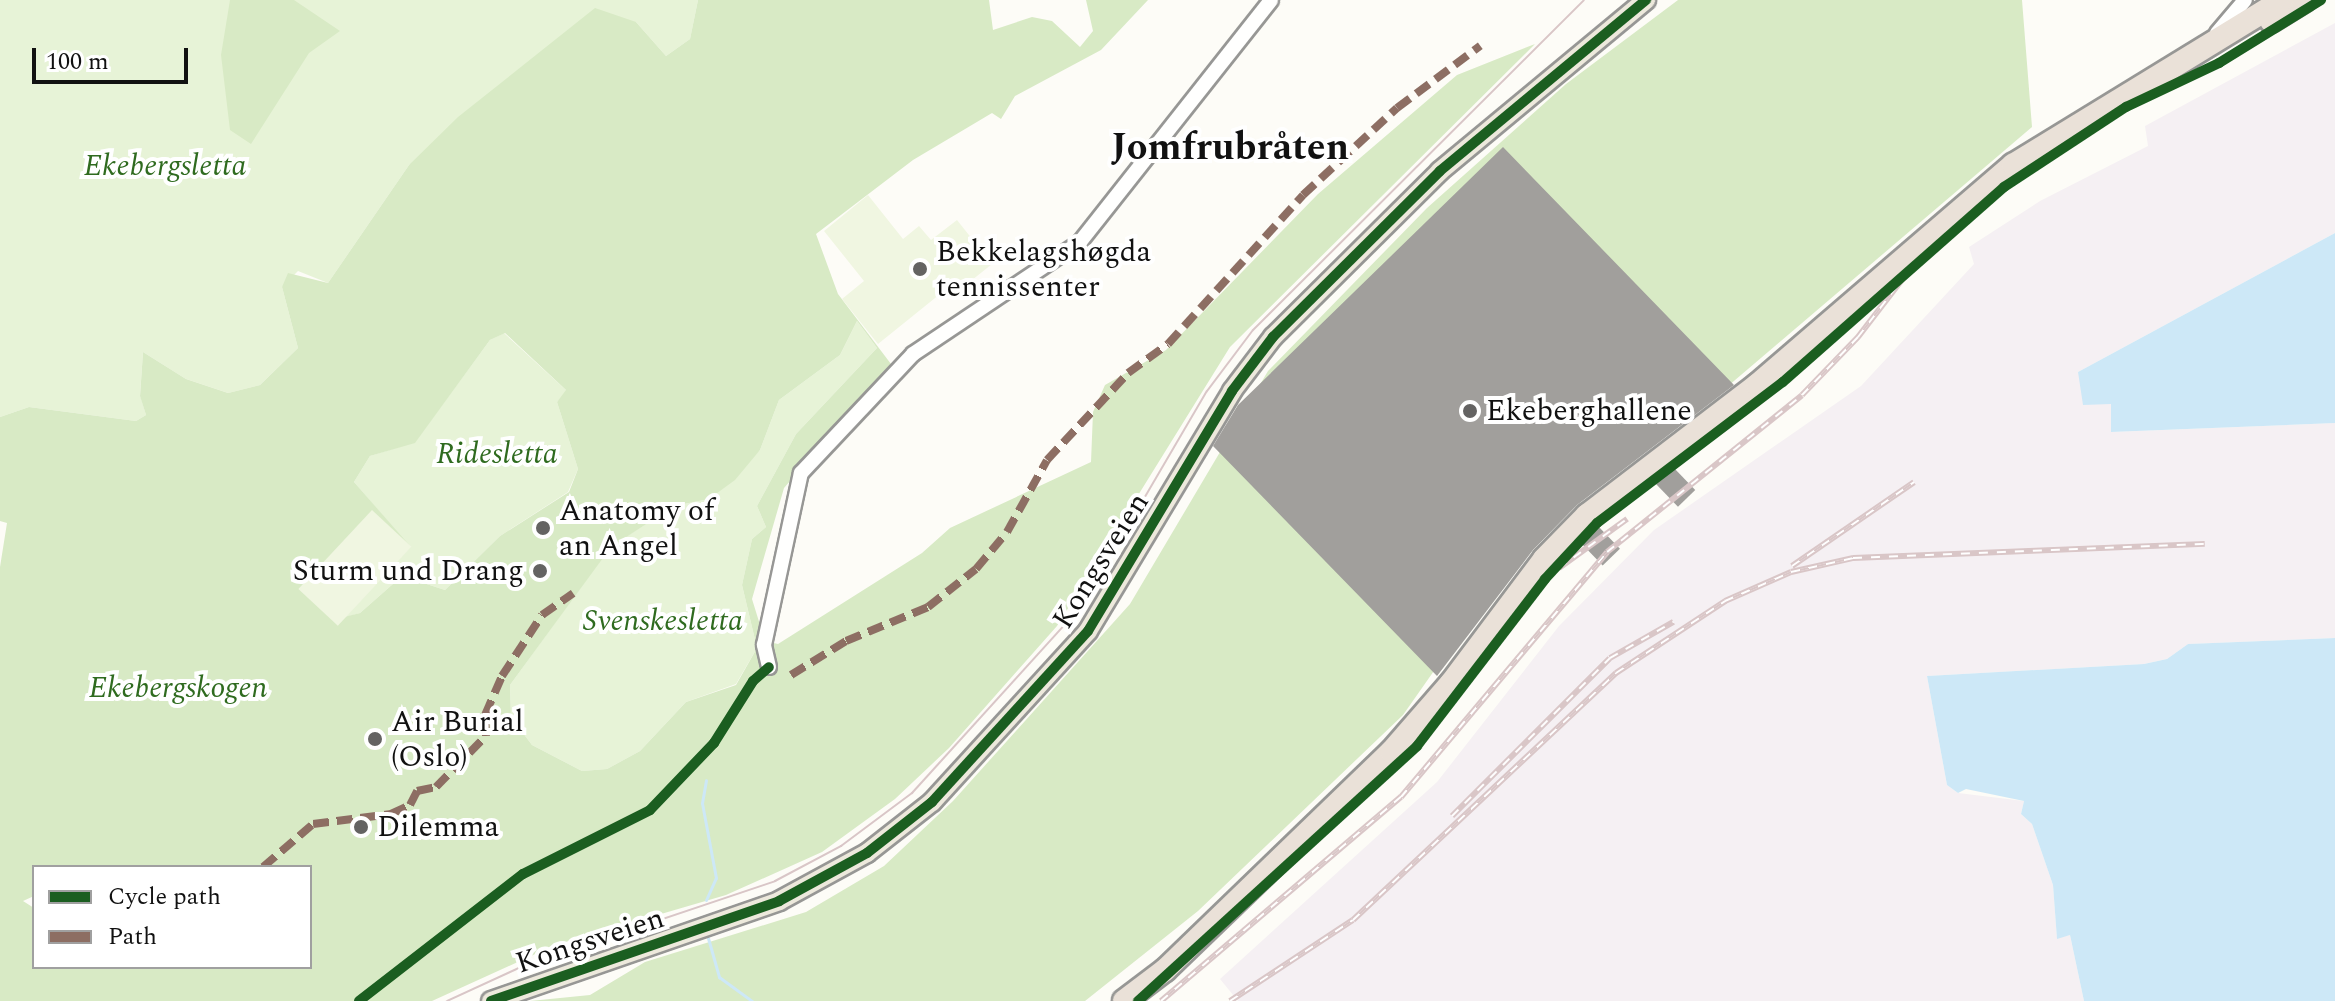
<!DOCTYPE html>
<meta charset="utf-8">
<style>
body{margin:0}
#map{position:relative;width:2335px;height:1001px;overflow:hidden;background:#fdfcf7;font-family:Spectral,serif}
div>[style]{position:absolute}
.industrial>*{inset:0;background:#f5f0f3}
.green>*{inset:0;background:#e7f3d7}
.forest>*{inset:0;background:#d8eac5}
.pitch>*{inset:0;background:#f0f6e1;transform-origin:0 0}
.water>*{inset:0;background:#cde8f7}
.stream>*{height:3px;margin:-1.5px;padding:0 1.5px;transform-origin:1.5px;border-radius:1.5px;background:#cde8f7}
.building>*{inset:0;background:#a19f9c;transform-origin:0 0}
.roads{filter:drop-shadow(2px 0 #979795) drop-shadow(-2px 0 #979795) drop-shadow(0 2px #979795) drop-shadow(0 -2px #979795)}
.minor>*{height:14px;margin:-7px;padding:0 7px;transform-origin:7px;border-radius:7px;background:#fffffe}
.major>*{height:18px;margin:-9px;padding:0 9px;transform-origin:9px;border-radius:9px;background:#ede9dc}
.highway>*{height:22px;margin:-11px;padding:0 11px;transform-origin:11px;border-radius:11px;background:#eae1d8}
.tram>*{height:2px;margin:-1px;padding:0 1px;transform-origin:1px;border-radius:1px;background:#d9c6c7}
.rail>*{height:6px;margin-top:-3px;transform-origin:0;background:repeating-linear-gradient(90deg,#fff 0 9px,#d9c6c7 0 18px);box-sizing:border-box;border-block:2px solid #d9c6c7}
.quiet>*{height:8px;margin-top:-4px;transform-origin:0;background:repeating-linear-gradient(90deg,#8d6e63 0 16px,transparent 0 24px)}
.cycleway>*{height:10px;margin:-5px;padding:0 5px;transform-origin:5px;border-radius:5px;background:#1b5e20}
.dots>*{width:22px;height:22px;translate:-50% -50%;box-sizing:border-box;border:4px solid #fff;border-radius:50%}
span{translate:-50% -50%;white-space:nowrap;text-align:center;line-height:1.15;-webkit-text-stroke:8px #fff;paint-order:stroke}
.park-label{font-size:30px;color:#2f6b1f;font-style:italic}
.poi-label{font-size:30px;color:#111}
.left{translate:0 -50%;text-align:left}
.right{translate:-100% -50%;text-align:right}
.street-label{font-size:30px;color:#111}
.district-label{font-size:38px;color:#111;font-weight:700}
.legend{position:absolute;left:32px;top:865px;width:280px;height:104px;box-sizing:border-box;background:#fff;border:2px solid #a0a0a0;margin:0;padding:10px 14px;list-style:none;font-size:24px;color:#111}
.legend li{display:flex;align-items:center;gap:16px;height:40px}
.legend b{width:40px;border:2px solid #a0a0a0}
.scale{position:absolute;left:32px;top:48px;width:156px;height:36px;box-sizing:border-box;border:4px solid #111;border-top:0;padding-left:10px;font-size:24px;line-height:28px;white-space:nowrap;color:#111;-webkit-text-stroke:6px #fff;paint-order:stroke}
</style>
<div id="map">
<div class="industrial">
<i style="clip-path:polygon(2335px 23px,2335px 233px,2078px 372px,2111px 404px,2112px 432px,2335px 423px,2335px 638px,2188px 644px,2167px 659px,2144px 664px,1927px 676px,1947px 785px,1958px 793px,2024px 801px,2021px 814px,2032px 824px,2053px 885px,2057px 938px,2070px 935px,2084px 1001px,1238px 1001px,1220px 979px,1437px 782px,1559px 626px,1654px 530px,1861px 386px,1974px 264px,1969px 247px,2040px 201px,2148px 146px,2145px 126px)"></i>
</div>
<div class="green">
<i style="clip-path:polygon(0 0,698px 0,690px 39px,666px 56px,636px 22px,409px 165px,328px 283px,298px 271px,282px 287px,298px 348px,260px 385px,228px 393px,186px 379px,143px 352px,140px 395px,146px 415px,136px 421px,29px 407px,0 417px)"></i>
<i style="clip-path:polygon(857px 321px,877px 348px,796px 434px,757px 506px,766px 527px,752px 539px,742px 585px,757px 648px,736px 684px,686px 702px,640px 751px,607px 769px,582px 771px,532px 745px,511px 717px,510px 685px,610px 547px,674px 506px,709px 499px,760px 450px,779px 400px,840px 355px)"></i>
<i style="clip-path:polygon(504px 333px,567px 391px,557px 402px,578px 469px,568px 492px,500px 536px,445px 590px,402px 576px,360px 613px,343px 618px,410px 547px,354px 482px,370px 456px,415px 442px,490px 340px)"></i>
</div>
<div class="forest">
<i style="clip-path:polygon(230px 0,294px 0,340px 31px,309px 53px,251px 144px,230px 130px,221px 55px)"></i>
<i style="clip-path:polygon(evenodd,698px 0,989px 0,993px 30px,1032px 17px,1052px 21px,1080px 47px,1093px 31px,1086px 0,1148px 0,1101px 50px,1015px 96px,1001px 119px,992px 113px,913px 160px,816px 234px,838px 294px,891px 364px,784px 488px,752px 599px,765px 641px,778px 644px,922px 553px,950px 528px,1091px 462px,1093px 412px,1105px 385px,1166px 350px,1318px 194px,1457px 75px,1535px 44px,1230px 347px,1057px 626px,949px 748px,895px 799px,822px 852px,726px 895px,555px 945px,432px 1001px,0 1001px,0 567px,7px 523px,0 521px,0 417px,29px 407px,136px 421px,146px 415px,140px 396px,143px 352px,186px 379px,228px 393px,260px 385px,298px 348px,282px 287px,288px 273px,328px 283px,409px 165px,458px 117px,595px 8px,636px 22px,666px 56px,690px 39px,698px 0,857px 321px,877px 348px,796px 434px,757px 506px,766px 527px,752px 539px,742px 585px,757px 648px,736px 685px,686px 702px,640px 751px,607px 769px,582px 771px,532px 745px,511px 717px,510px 685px,611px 547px,674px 506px,709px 499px,735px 480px,760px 450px,779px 400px,840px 355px,857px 321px,698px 0,505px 333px,566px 390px,557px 402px,578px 469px,569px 492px,500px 536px,445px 590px,402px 576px,360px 613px,344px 617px,411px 547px,354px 482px,370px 456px,415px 443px,490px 340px,505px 333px,698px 0,34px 867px,310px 867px,310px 967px,34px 967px,34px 908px,23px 901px,34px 896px,34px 867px)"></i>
<i style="clip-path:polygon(1678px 0,2022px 0,2032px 127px,1714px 398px,1574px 497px,1509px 564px,1403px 715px,1198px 911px,1085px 1001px,530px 1001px,590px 995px,645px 962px,806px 912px,884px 866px,953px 801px,1130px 604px,1268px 371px,1427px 208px,1566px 84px)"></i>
</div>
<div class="pitch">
<i style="clip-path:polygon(868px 195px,903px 239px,919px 226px,931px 240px,957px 220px,992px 264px,951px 297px,945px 290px,878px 344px,842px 299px,864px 281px,824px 231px)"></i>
<i style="left:372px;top:510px;width:54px;height:108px;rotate:43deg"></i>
</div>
<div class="water">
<i style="clip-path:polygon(2335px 233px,2335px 423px,2111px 432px,2111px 404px,2083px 405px,2078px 372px)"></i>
<i style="clip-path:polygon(2335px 638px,2335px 1001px,2084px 1001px,2070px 935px,2057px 939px,2053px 885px,2032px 824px,2021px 814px,2024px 801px,1966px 789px,1958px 793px,1947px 785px,1927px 676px,2144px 664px,2167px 659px,2188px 644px)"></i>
</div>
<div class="stream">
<i style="left:706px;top:900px;width:24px;rotate:-66deg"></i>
<i style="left:716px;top:878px;width:76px;rotate:-100.6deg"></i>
<i style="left:702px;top:803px;width:23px;rotate:-80deg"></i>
<i style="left:708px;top:938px;width:41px;rotate:74.2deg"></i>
<i style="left:719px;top:977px;width:41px;rotate:36deg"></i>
</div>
<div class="building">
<i style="clip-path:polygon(1503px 147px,1734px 385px,1577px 505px,1533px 550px,1437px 676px,1213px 446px,1238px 405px)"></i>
<i style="left:1673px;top:467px;width:32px;height:24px;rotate:46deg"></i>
<i style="left:1597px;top:525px;width:33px;height:24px;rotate:46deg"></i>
</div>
<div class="roads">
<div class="minor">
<i style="left:2217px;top:33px;width:43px;rotate:-49.7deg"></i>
<i style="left:769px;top:667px;width:23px;rotate:-103deg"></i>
<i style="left:764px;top:645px;width:176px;rotate:-77.9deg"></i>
<i style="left:801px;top:473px;width:163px;rotate:-46.7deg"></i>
<i style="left:913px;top:354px;width:201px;rotate:-33.8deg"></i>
<i style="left:1080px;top:242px;width:308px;rotate:-51.7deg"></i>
</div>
<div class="major">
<i style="left:491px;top:1001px;width:305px;rotate:-19.1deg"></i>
<i style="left:779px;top:901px;width:100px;rotate:-28.6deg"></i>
<i style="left:867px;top:853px;width:83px;rotate:-38.1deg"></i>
<i style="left:932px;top:802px;width:231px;rotate:-47.6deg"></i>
<i style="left:1088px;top:631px;width:280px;rotate:-59deg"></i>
<i style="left:1232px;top:391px;width:68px;rotate:-52.8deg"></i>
<i style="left:1273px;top:337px;width:235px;rotate:-44.8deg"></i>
<i style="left:1440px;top:171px;width:268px;rotate:-39.7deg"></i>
</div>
<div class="highway">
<i style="left:2271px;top:21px;width:40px;rotate:-32deg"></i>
<i style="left:1124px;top:1001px;width:51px;rotate:-37.1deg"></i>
<i style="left:1165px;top:970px;width:314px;rotate:-44deg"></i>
<i style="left:1391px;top:752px;width:91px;rotate:-49deg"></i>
<i style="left:1451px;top:683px;width:155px;rotate:-53.1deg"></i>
<i style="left:1544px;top:559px;width:62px;rotate:-45.7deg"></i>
<i style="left:1587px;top:515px;width:214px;rotate:-37.4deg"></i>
<i style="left:1757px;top:385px;width:338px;rotate:-40.7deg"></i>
<i style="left:2013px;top:165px;width:316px;rotate:-31.5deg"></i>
</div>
</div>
<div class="tram">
<i style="left:447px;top:1001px;width:84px;rotate:-24.7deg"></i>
<i style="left:523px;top:966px;width:266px;rotate:-18.6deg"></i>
<i style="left:775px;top:881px;width:75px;rotate:-27.9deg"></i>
<i style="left:841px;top:846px;width:89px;rotate:-36.7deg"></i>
<i style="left:912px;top:793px;width:250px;rotate:-47.8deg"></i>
<i style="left:1080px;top:608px;width:251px;rotate:-59.7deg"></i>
<i style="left:1207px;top:391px;width:76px;rotate:-53deg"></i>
<i style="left:1253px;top:330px;width:467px;rotate:-44.9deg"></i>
</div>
<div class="rail">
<i style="left:1792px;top:566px;width:148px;rotate:-34.5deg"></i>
<i style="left:1559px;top:568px;width:84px;rotate:-35.8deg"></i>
<i style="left:1452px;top:816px;width:223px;rotate:-45deg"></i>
<i style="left:1610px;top:658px;width:73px;rotate:-29.7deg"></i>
<i style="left:1161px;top:1001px;width:315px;rotate:-40.4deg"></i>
<i style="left:1401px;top:797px;width:320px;rotate:-49.9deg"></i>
<i style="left:1607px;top:552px;width:250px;rotate:-38.8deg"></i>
<i style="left:1802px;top:395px;width:81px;rotate:-46deg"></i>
<i style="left:1858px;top:337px;width:76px;rotate:-52.5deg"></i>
<i style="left:1230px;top:1001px;width:147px;rotate:-33.4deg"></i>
<i style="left:1353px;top:920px;width:361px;rotate:-43.2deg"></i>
<i style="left:1616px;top:673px;width:131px;rotate:-33.4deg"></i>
<i style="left:1725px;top:601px;width:72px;rotate:-23.7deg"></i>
<i style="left:1791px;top:572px;width:64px;rotate:-12.7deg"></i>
<i style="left:1853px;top:558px;width:352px;rotate:-2.3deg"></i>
</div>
<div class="quiet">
<i style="left:791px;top:675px;width:65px;rotate:-31.7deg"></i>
<i style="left:846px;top:641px;width:89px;rotate:-22.5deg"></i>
<i style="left:928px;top:607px;width:61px;rotate:-38.4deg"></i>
<i style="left:976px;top:569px;width:48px;rotate:-50deg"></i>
<i style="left:1007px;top:532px;width:82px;rotate:-60.9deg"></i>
<i style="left:1047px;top:460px;width:119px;rotate:-47deg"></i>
<i style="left:1128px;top:373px;width:49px;rotate:-35.9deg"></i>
<i style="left:1168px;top:344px;width:201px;rotate:-47.8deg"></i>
<i style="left:1303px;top:195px;width:128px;rotate:-42.8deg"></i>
<i style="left:1397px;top:108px;width:104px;rotate:-36.8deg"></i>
<i style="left:263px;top:867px;width:66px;rotate:-40.7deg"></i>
<i style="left:313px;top:824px;width:79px;rotate:-7.3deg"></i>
<i style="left:391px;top:814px;width:21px;rotate:-25deg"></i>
<i style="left:410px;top:805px;width:16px;rotate:-63deg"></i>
<i style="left:417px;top:791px;width:19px;rotate:-12deg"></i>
<i style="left:436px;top:787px;width:71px;rotate:-45.6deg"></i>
<i style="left:486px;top:736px;width:21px;rotate:-93deg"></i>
<i style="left:485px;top:715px;width:43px;rotate:-66.4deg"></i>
<i style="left:502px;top:676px;width:73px;rotate:-56.7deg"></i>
<i style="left:542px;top:615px;width:38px;rotate:-35deg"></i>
</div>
<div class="cycleway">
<i style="left:359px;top:1001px;width:207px;rotate:-37.8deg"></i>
<i style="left:523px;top:874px;width:142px;rotate:-26.7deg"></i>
<i style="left:650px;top:810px;width:93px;rotate:-46.3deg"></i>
<i style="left:714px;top:743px;width:73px;rotate:-57.8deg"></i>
<i style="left:753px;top:681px;width:21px;rotate:-41deg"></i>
<i style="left:491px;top:1001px;width:305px;rotate:-19.1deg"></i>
<i style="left:779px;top:901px;width:100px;rotate:-28.6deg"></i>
<i style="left:867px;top:853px;width:83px;rotate:-38.1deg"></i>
<i style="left:932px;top:802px;width:231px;rotate:-47.6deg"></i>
<i style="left:1088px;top:631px;width:280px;rotate:-59deg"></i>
<i style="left:1232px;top:391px;width:68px;rotate:-52.8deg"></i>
<i style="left:1273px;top:337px;width:235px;rotate:-44.8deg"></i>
<i style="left:1440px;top:171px;width:268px;rotate:-39.7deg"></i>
<i style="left:1138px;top:1001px;width:378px;rotate:-42.4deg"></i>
<i style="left:1417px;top:746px;width:210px;rotate:-52.5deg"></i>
<i style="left:1545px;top:579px;width:76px;rotate:-47.1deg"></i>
<i style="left:1597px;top:523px;width:233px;rotate:-37.2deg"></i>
<i style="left:1783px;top:382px;width:295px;rotate:-41.4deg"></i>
<i style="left:2004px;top:187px;width:146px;rotate:-33.3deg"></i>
<i style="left:2126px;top:107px;width:103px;rotate:-25.3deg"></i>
<i style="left:2219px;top:63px;width:120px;rotate:-31.7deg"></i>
</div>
<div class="dots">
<i style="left:920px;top:269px;background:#646362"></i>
<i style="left:1470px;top:411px;background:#646362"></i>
<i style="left:543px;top:528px;background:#646362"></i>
<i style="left:540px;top:571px;background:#646362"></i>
<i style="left:375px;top:739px;background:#646362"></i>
<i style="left:361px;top:827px;background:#646362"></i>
</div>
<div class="park-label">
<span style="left:165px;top:166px">Ekebergsletta</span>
<span style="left:497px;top:454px">Ridesletta</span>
<span style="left:663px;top:621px">Svenskesletta</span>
<span style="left:178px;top:688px">Ekebergskogen</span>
</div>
<div class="poi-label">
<span class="left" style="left:936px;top:269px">Bekkelagshøgda<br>tennissenter</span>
<span class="left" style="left:1486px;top:411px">Ekeberghallene</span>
<span class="left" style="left:559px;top:528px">Anatomy of<br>an Angel</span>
<span class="right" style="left:524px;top:571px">Sturm und Drang</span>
<span class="left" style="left:391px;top:739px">Air Burial<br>(Oslo)</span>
<span class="left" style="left:377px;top:827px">Dilemma</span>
</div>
<div class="street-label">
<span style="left:1101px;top:561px;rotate:-58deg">Kongsveien</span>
<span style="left:590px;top:941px;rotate:-18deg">Kongsveien</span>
</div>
<div class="district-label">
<span style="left:1230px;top:149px">Jomfrubråten</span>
</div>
<ul class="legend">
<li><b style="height:10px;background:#1b5e20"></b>Cycle path</li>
<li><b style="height:10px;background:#8d6e63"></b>Path</li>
</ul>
<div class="scale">100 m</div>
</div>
